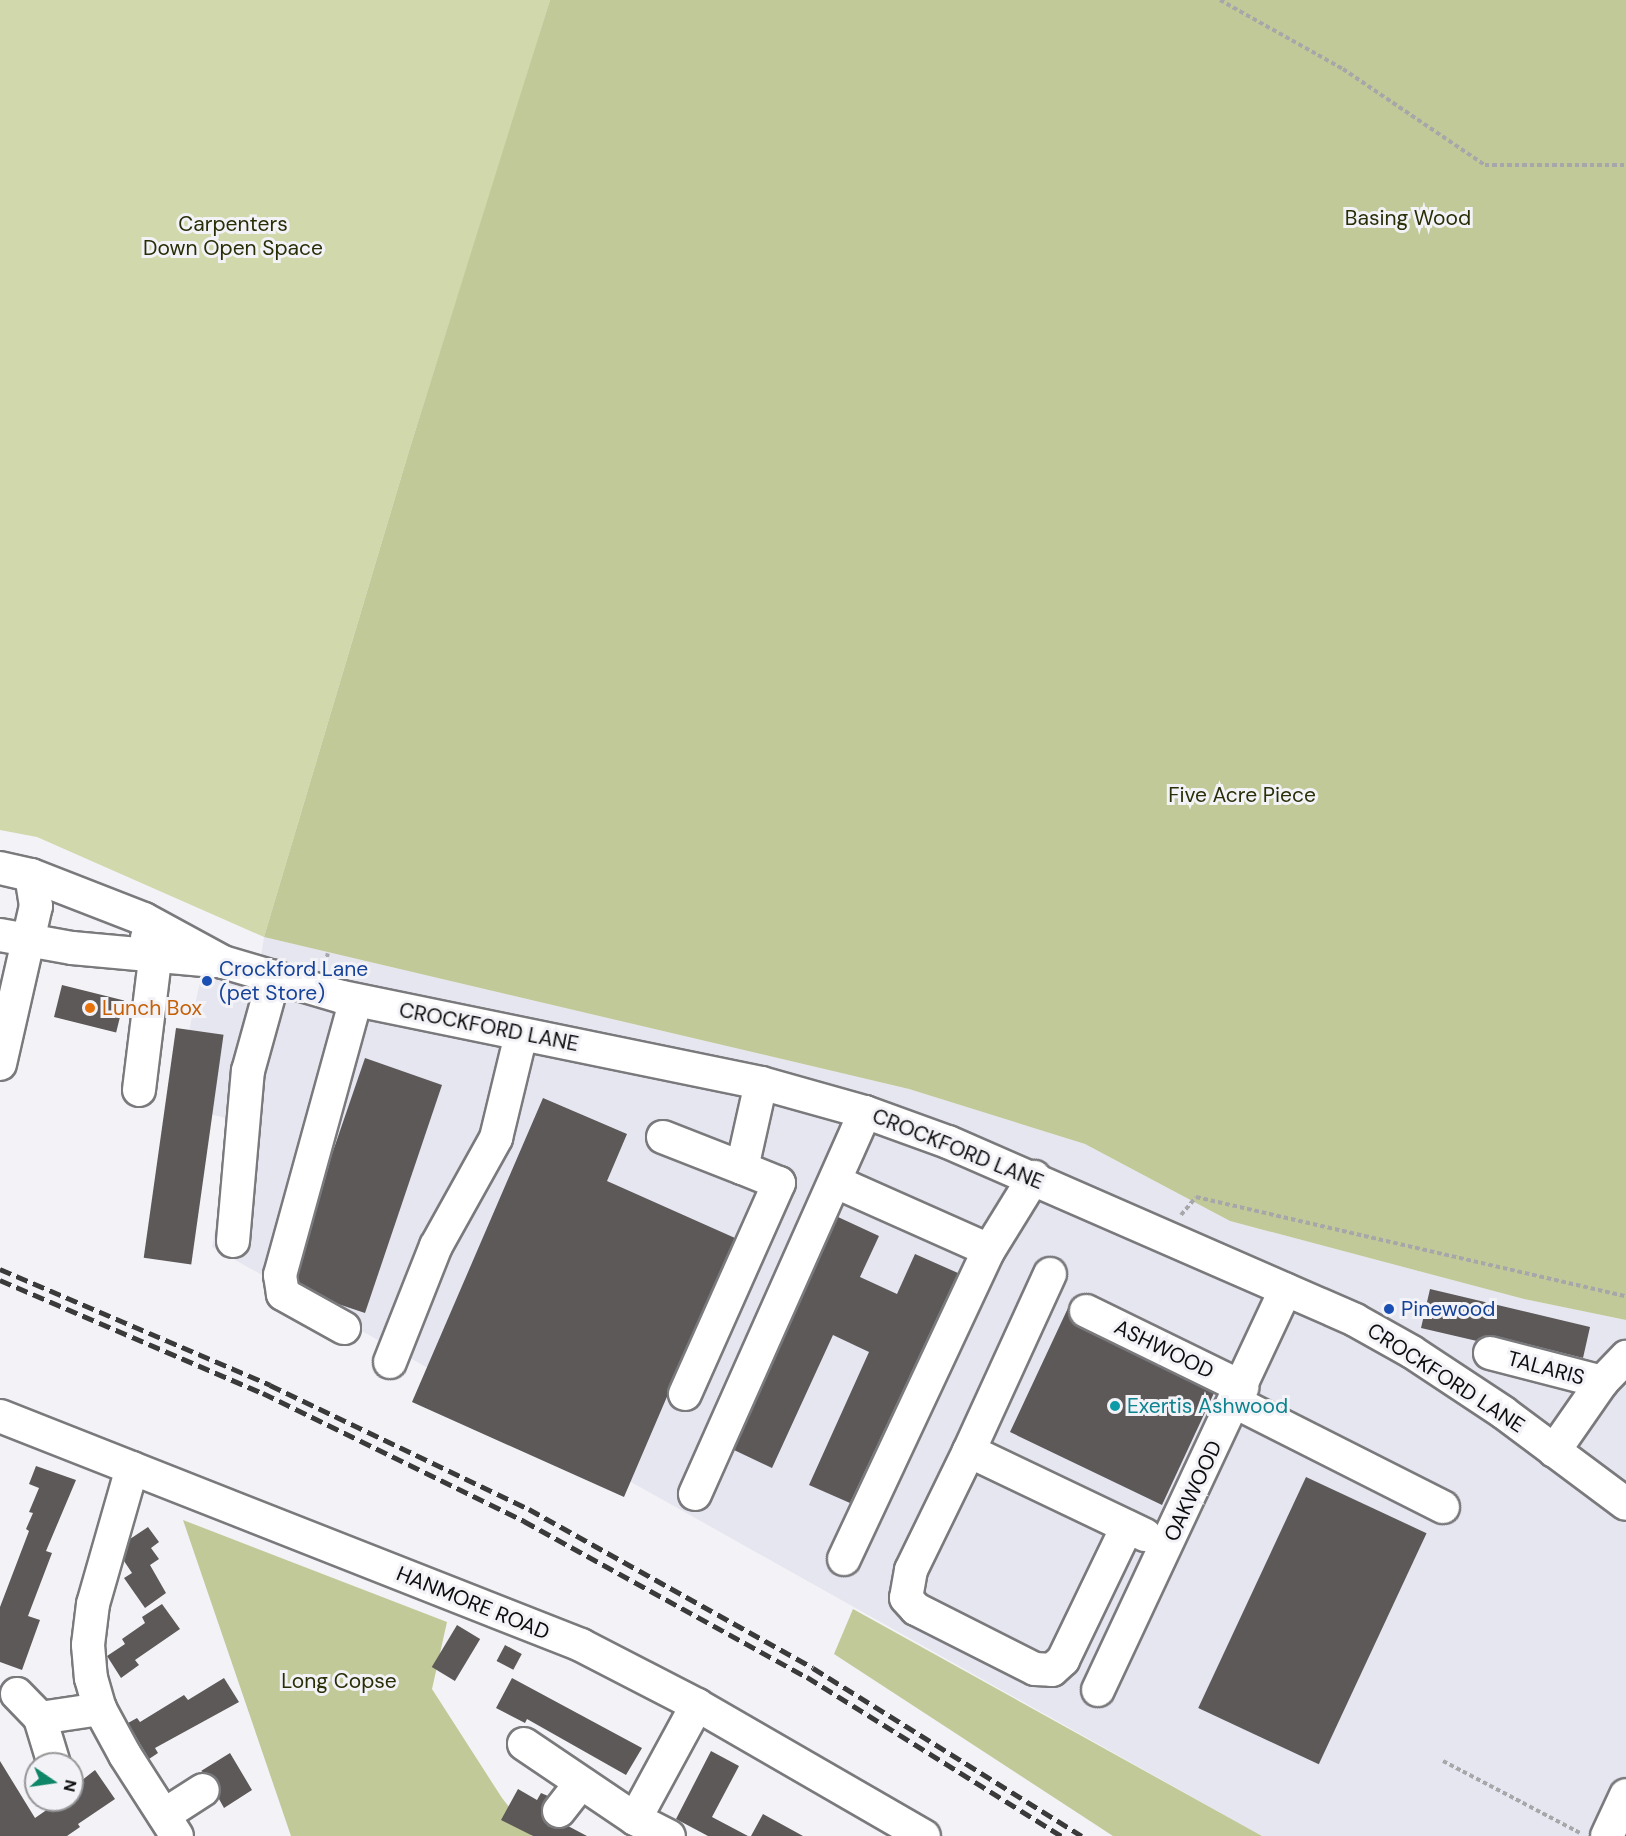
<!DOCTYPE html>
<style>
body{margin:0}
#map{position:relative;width:1626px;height:1836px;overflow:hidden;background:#f3f3f7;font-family:"DM Sans",sans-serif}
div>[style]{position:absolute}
.built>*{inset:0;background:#e6e6f1}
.green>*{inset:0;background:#d0d8ac}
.forest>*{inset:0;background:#c0c997}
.building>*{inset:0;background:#5d5959;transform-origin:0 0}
.path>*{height:4px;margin-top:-2px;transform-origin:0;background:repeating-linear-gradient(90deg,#a7a7aa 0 4.5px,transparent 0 7.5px)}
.roads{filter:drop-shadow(2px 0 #7a7a7d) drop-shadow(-2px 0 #7a7a7d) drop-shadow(0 2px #7a7a7d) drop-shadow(0 -2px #7a7a7d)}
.minor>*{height:32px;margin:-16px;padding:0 16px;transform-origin:16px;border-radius:16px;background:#fff}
.rail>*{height:4.5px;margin-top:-2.25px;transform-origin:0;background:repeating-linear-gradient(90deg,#3a3a3b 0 12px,transparent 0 18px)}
.dots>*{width:16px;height:16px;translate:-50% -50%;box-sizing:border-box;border:3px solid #f3f3f7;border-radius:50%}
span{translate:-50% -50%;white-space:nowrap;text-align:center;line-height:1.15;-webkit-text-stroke:6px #f3f3f7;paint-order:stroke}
.park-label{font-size:21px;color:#292e07}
.transit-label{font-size:21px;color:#164399}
.left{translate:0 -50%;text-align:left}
.food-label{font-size:21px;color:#c56008}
.street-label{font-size:21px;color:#0c0c0d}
.culture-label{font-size:21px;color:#0d838f}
.north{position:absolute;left:24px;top:1752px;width:60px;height:60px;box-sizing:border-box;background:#f3f3f7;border:2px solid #979799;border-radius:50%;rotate:103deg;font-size:16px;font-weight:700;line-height:24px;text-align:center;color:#0c0c0d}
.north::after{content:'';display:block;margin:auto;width:21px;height:27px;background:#0e8667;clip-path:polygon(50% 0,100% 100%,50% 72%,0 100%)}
</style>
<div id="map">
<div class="built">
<i style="clip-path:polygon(264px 937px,909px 1089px,1085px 1144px,1230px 1221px,1524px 1299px,1626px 1320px,1626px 1836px,1262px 1836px,212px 1247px,234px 1120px,172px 1105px,203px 969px,257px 981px)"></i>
</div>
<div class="green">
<i style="clip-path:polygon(0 0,550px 0,526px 78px,1626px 0,518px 105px,409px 451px,264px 937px,37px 837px,0 830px)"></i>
</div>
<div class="forest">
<i style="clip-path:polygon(550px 0,1626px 0,1626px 1320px,1524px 1299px,1230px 1221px,1085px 1144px,909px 1089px,264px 937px,409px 451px)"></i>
<i style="clip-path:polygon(183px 1520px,447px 1622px,432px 1689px,502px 1798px,532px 1836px,291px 1836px)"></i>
<i style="clip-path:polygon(853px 1609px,1262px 1836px,1113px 1836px,834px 1654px)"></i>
</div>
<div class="building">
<i style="left:62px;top:985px;width:64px;height:33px;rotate:14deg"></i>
<i style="left:176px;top:1028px;width:48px;height:232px;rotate:8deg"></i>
<i style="clip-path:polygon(365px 1058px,442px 1085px,365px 1313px,335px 1303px,299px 1283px,298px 1276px,332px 1154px)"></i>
<i style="clip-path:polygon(543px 1098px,627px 1134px,607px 1181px,735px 1238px,624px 1497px,412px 1402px)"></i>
<i style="clip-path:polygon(838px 1217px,879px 1236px,860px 1277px,897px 1294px,915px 1254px,958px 1273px,850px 1503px,809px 1485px,869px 1352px,833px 1335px,772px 1468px,734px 1450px)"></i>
<i style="clip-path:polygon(1430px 1289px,1590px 1327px,1583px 1358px,1495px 1336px,1477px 1341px,1421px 1328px)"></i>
<i style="clip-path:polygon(1068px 1308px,1071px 1321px,1078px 1327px,1214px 1393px,1162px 1505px,1010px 1432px)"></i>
<i style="clip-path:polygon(36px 1466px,76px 1480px,46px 1551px,52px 1553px,28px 1616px,40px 1620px,22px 1670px,0 1662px,0 1607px,29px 1531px,26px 1529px,33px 1513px,29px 1512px,39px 1488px,29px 1484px)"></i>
<i style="left:1306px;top:1477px;width:133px;height:255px;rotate:25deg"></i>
<i style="clip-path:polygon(148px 1527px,159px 1542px,151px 1548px,159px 1559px,150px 1565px,166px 1593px,145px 1608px,124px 1578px,132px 1573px,124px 1561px,130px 1539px)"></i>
<i style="clip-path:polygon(162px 1604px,180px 1629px,135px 1660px,139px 1665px,121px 1678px,107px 1656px,125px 1644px,122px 1639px,145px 1623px,142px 1617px)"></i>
<i style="left:457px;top:1625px;width:27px;height:49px;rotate:31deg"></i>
<i style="left:505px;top:1645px;width:19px;height:18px;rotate:28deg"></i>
<i style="clip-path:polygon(224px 1678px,239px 1702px,155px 1748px,158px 1753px,149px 1759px,128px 1723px,137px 1718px,140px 1722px,184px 1695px,188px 1700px)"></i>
<i style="clip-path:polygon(512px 1678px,642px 1748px,626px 1775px,527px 1719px,525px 1723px,496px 1708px)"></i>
<i style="clip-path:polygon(711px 1751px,739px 1766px,712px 1817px,748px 1836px,708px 1836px,676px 1819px)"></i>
<i style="clip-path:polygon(230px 1753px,252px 1790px,224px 1808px,219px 1799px,218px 1781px,201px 1771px)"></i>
<i style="clip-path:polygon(0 1761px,35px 1818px,61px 1800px,72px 1800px,72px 1788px,95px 1770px,115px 1799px,78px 1824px,80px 1827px,67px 1836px,0 1836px)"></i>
<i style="clip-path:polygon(518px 1789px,537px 1800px,541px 1793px,548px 1796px,541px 1809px,548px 1826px,557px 1829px,568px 1826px,587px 1836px,533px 1836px,501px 1820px)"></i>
<i style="clip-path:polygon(763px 1814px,803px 1836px,751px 1836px)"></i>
</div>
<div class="path">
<i style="left:1220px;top:0;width:141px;rotate:29.3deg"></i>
<i style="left:1343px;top:69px;width:171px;rotate:34.1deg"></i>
<i style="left:1485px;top:165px;width:141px"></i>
<i style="left:325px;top:964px;width:11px;rotate:-75deg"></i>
<i style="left:1181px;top:1215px;width:23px;rotate:-50deg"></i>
<i style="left:1196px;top:1197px;width:441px;rotate:13deg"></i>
<i style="left:1443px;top:1761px;width:157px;rotate:27.7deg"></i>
</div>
<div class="roads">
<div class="minor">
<i style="left:0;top:868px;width:32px;rotate:13deg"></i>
<i style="left:31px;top:875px;width:121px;rotate:21.3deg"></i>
<i style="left:144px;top:919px;width:90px;rotate:28.6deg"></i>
<i style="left:223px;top:962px;width:124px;rotate:16.4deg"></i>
<i style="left:342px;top:997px;width:428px;rotate:11.6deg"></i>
<i style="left:761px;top:1083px;width:108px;rotate:15.6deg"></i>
<i style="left:865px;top:1112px;width:88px;rotate:19.9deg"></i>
<i style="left:948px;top:1142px;width:444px;rotate:23.6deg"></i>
<i style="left:1355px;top:1320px;width:65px;rotate:29.3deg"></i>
<i style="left:1412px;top:1352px;width:110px;rotate:33.5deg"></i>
<i style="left:1504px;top:1413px;width:152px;rotate:36.7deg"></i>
<i style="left:0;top:935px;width:73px;rotate:10.2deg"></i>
<i style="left:72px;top:948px;width:143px;rotate:5.2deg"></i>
<i style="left:0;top:1064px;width:162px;rotate:-77.2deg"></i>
<i style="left:36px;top:906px;width:31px;rotate:-99deg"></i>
<i style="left:139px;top:1090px;width:123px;rotate:-83deg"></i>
<i style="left:154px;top:968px;width:31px;rotate:-103deg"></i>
<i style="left:663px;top:1137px;width:85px;rotate:21.4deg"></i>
<i style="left:836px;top:1182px;width:167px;rotate:24deg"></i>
<i style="left:233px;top:1241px;width:171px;rotate:-85deg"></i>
<i style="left:248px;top:1071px;width:98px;rotate:-74.5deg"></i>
<i style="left:1050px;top:1274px;width:195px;rotate:114.6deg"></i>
<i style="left:969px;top:1451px;width:195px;rotate:25.5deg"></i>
<i style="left:1086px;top:1311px;width:174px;rotate:26deg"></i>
<i style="left:344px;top:1328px;width:70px;rotate:-150.9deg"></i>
<i style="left:283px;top:1294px;width:19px;rotate:-99deg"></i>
<i style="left:280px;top:1275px;width:285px;rotate:-74.6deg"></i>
<i style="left:1490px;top:1353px;width:116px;rotate:14.5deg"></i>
<i style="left:390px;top:1362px;width:125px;rotate:-68.4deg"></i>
<i style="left:436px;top:1246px;width:124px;rotate:-60.9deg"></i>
<i style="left:496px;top:1138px;width:106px;rotate:-76.4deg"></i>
<i style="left:685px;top:1394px;width:231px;rotate:-66deg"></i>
<i style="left:779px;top:1183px;width:40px;rotate:-158deg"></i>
<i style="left:742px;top:1168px;width:87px;rotate:-77.4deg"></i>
<i style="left:1235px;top:1402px;width:233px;rotate:26.8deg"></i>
<i style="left:0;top:1416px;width:625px;rotate:21.51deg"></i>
<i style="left:581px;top:1645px;width:131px;rotate:27.3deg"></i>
<i style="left:697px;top:1705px;width:262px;rotate:30deg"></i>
<i style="left:969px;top:1451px;width:132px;rotate:116deg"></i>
<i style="left:911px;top:1570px;width:28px;rotate:100deg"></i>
<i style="left:906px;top:1598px;width:15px;rotate:48deg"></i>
<i style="left:916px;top:1609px;width:133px;rotate:26.8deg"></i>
<i style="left:1035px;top:1669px;width:17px;rotate:3deg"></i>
<i style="left:1052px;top:1670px;width:15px;rotate:-42deg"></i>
<i style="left:1063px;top:1660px;width:148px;rotate:-64.3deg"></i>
<i style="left:1554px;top:1451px;width:84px;rotate:-55.2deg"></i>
<i style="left:1602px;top:1382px;width:35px;rotate:-46deg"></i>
<i style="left:132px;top:1468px;width:141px;rotate:106deg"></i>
<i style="left:93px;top:1604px;width:41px;rotate:97deg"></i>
<i style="left:88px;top:1645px;width:33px;rotate:85deg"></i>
<i style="left:91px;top:1678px;width:32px;rotate:74deg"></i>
<i style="left:100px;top:1709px;width:52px;rotate:61.5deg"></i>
<i style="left:125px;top:1755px;width:96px;rotate:57.3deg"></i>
<i style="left:695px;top:1494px;width:418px;rotate:-66deg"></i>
<i style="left:844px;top:1559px;width:341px;rotate:-64.9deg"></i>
<i style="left:989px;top:1250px;width:86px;rotate:-58.3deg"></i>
<i style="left:1098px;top:1690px;width:442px;rotate:-64.9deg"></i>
<i style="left:17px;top:1694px;width:33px;rotate:46deg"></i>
<i style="left:40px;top:1718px;width:48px;rotate:73.1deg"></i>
<i style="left:40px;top:1718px;width:61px;rotate:-8.5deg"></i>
<i style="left:524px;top:1744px;width:134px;rotate:34deg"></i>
<i style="left:635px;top:1819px;width:38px;rotate:27deg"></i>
<i style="left:559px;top:1811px;width:34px;rotate:-52deg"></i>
<i style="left:164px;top:1815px;width:46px;rotate:-32.7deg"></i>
<i style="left:635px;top:1819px;width:130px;rotate:-61.5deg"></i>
<i style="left:1607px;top:1836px;width:45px;rotate:-65.1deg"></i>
</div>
</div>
<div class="rail">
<i style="left:0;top:1269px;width:294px;rotate:23.2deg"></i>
<i style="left:270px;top:1385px;width:287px;rotate:25.6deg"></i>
<i style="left:529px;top:1509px;width:325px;rotate:29.2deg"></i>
<i style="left:813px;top:1668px;width:317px;rotate:32deg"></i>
<i style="left:0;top:1280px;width:286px;rotate:23.3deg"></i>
<i style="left:263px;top:1393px;width:291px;rotate:26.1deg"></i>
<i style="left:524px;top:1521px;width:323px;rotate:28.9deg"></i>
<i style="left:807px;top:1677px;width:300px;rotate:32deg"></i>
</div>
<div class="dots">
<i style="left:207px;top:981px;background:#1a4fb4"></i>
<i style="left:90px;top:1008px;background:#e8710a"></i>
<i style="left:1389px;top:1309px;background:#1a4fb4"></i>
<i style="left:1115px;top:1406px;background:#0f9aa8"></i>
</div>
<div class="park-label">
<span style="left:1408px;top:218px">Basing Wood</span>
<span style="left:233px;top:236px">Carpenters<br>Down Open Space</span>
<span style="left:1242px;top:795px">Five Acre Piece</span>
<span style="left:339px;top:1681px">Long Copse</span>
</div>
<div class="transit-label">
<span class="left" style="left:219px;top:981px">Crockford Lane<br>(pet Store)</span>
<span class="left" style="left:1401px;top:1309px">Pinewood</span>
</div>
<div class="food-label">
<span class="left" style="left:102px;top:1008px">Lunch Box</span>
</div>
<div class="street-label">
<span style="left:489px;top:1027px;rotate:11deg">CROCKFORD LANE</span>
<span style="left:958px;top:1149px;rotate:22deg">CROCKFORD LANE</span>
<span style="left:1164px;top:1349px;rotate:26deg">ASHWOOD</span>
<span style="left:1546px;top:1368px;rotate:15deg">TALARIS</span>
<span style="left:1446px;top:1378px;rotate:33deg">CROCKFORD LANE</span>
<span style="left:1193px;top:1491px;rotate:-65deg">OAKWOOD</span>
<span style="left:473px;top:1603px;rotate:22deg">HANMORE ROAD</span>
</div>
<div class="culture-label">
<span class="left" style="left:1127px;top:1406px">Exertis Ashwood</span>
</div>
<div class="north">N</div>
</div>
